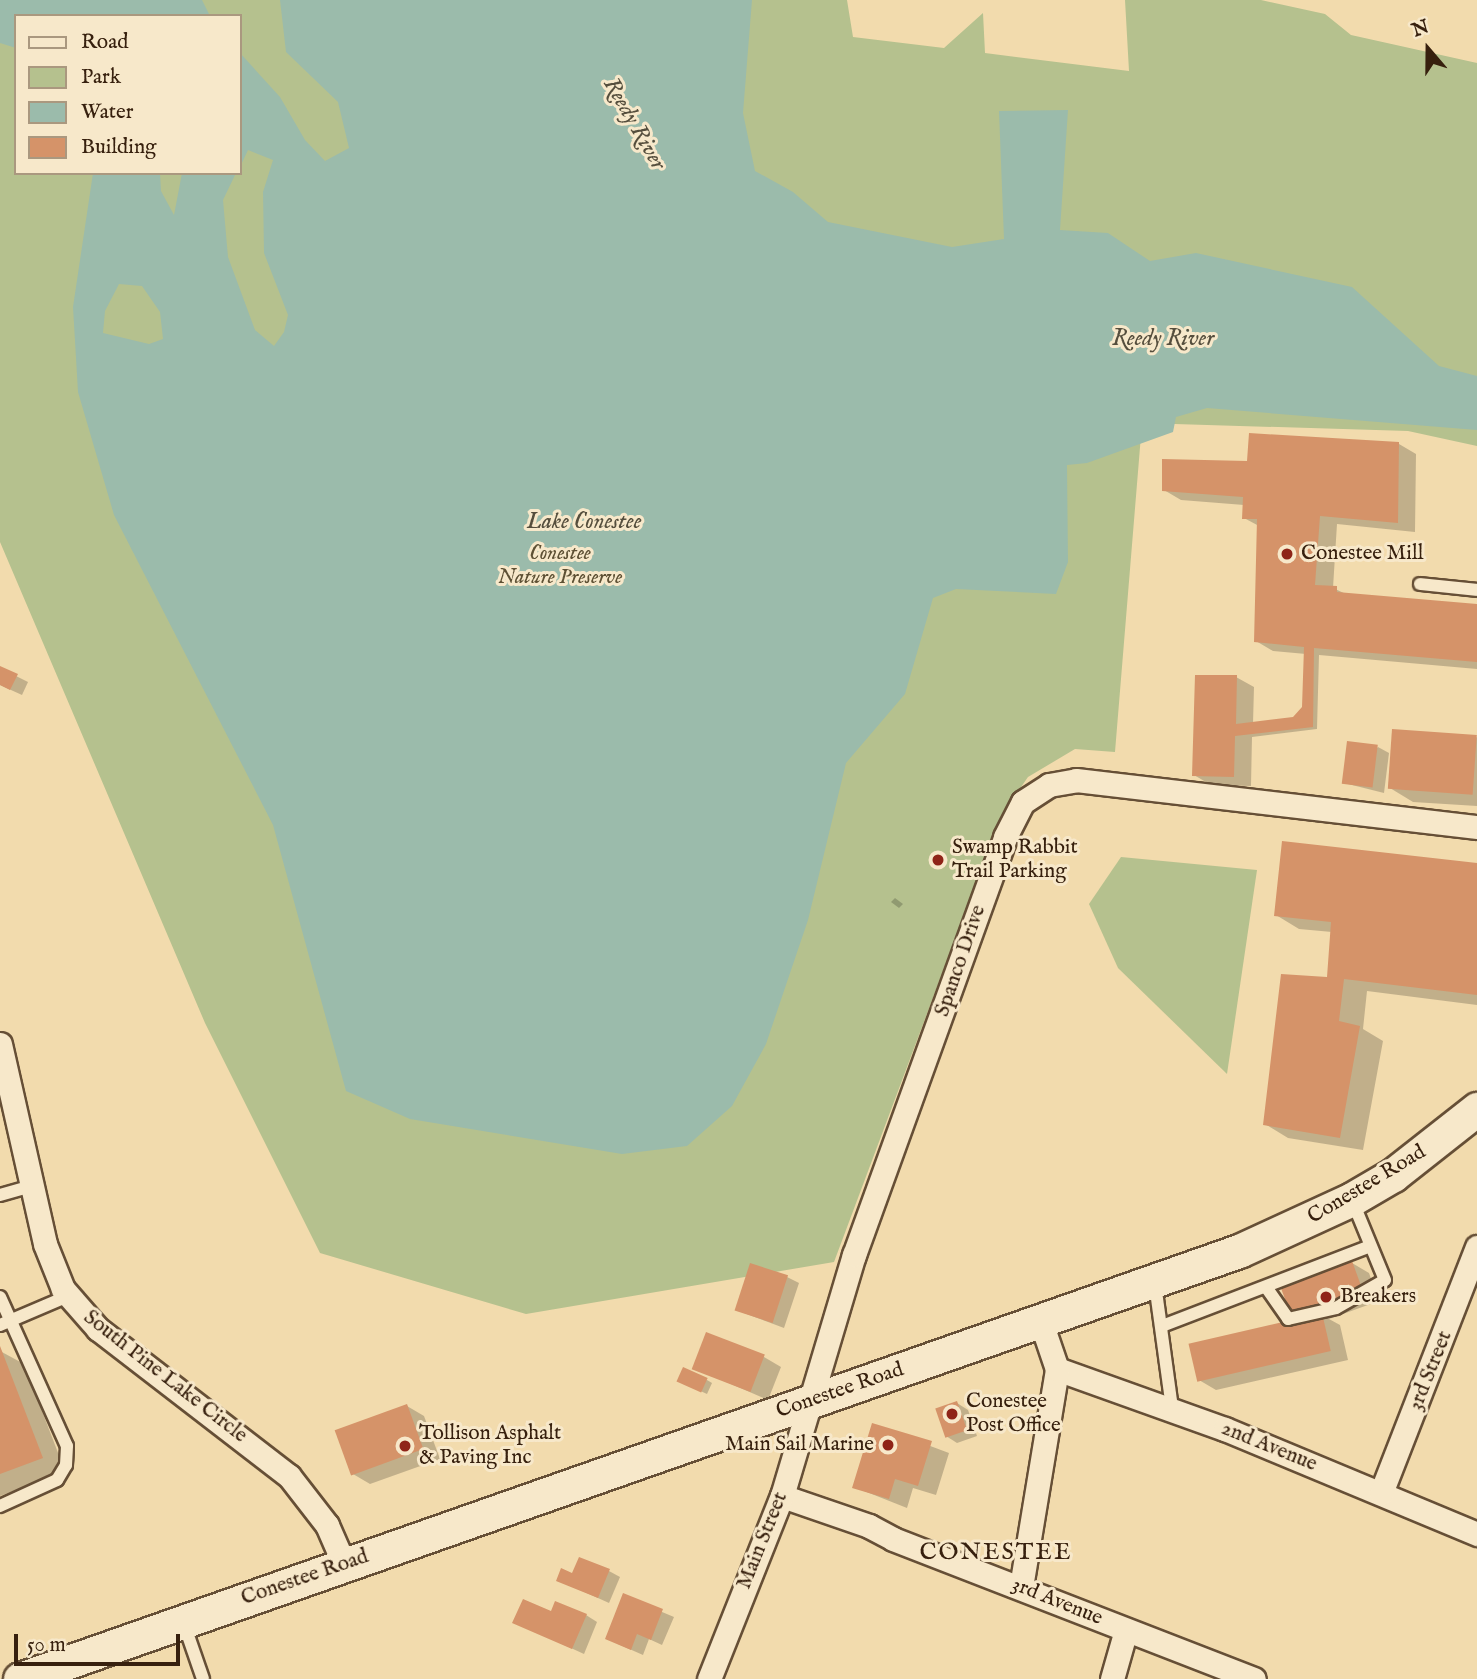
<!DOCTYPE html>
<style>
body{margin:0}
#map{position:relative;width:1477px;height:1679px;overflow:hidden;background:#f2dbad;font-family:"IM FELL English",serif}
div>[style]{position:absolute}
.green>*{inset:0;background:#b5c18e}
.water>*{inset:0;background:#9bbbab}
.shadow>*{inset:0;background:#0003}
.building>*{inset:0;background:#d59369;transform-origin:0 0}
.roads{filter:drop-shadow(2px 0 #664f36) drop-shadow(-2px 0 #664f36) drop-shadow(0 2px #664f36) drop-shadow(0 -2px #664f36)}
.lane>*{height:12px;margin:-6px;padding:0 6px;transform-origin:6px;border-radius:6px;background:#f7e8ca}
.street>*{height:23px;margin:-11.5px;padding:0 11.5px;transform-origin:11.5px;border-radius:11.5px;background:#f7e8ca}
.secondary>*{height:33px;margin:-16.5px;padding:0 16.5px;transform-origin:16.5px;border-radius:16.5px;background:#f7e8ca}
.dots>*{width:19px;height:19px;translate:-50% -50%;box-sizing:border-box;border:4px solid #f7e8ca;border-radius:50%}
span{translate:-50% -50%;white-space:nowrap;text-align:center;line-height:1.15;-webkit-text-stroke:6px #f7e8ca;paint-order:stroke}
.park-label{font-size:21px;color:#5d5034;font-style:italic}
.poi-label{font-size:21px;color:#37200e}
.left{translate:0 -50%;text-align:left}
.right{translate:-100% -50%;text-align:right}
.street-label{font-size:21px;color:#37200e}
.water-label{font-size:23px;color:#554e3d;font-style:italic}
.quarter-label{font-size:24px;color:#37200e;letter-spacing:2px}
.legend{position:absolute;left:14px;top:14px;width:228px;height:161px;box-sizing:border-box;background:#f7e8ca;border:2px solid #aa987f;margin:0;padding:9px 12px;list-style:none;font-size:21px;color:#37200e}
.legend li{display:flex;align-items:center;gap:14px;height:35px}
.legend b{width:35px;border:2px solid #aa987f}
.north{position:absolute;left:1393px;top:14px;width:70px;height:70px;-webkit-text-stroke:5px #f7e8ca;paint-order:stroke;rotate:340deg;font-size:19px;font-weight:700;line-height:28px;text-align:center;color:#37200e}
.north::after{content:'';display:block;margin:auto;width:24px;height:32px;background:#37200e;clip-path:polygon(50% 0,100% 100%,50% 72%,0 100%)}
.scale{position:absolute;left:14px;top:1634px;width:166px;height:32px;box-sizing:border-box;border:4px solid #37200e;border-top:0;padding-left:9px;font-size:21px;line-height:24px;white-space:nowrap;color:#37200e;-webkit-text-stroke:5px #f7e8ca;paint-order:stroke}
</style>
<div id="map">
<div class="green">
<i style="clip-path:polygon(evenodd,0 0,847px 0,853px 37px,944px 48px,983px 13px,985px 53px,1129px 71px,1125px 0,1261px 0,1325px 14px,1351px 35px,1477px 63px,1477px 446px,1408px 431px,1142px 423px,1115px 752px,1075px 749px,1028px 777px,1001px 816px,834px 1262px,526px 1314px,320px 1253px,205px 1023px,0 542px,0 0,16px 16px,240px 16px,240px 173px,16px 173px,16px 16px)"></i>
<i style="clip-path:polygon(1121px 857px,1257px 870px,1227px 1074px,1118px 968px,1089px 904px)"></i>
</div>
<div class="water">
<i style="clip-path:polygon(0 0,202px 0,210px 16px,16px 16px,16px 48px,0 43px)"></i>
<i style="clip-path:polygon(evenodd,280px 0,752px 0,743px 113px,755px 171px,793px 192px,828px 222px,952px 247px,1004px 239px,999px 111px,1068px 110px,1060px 230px,1108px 233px,1150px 261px,1196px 253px,1352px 287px,1439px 366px,1477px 376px,1477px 430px,1207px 408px,1176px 417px,1173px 432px,1087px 463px,1067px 465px,1068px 562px,1056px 594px,956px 589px,933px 598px,905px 694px,846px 763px,808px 920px,766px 1044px,732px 1106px,687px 1146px,622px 1154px,410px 1119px,346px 1091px,273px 825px,114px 515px,78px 392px,73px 307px,93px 173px,160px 173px,161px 191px,174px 215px,182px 173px,236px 173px,223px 200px,228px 257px,255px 330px,274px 346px,284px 332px,288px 315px,264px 253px,263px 192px,273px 160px,248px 150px,240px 167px,240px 53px,280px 97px,305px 140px,325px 161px,349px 148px,338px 102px,286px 52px,280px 0,119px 284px,142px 286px,160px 312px,163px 339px,149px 344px,103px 333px,105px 311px,119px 284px)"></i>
</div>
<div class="shadow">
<i style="clip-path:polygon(1399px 444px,1416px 454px,1415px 532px,1337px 524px,1333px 588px,1348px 595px,1477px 606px,1477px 669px,1319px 655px,1317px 729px,1252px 737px,1251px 786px,1211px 785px,1194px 775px,1236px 677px,1254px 687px,1253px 724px,1294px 718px,1304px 707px,1306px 654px,1273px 651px,1256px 641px,1259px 526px,1244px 518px,1244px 505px,1181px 500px,1164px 490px,1249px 463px)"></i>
<i style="clip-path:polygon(0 668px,28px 682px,22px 695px,0 685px)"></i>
<i style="clip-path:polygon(1477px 737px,1477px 806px,1413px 802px,1390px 788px)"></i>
<i style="clip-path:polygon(1378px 747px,1389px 753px,1384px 793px,1344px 783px)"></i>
<i style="clip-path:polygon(1477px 865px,1477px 1005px,1367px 991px,1363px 1029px,1383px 1041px,1363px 1150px,1288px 1138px,1265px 1124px,1328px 979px,1332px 932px,1299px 929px,1276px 915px)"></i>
<i style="clip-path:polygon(895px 898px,903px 904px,899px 908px,891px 902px)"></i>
<i style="clip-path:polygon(1352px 1263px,1369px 1273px,1379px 1301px,1329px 1319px,1340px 1325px,1348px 1360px,1216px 1390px,1199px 1380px,1300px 1320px)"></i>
<i style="clip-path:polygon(787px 1277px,799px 1283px,784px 1328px,736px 1310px)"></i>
<i style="clip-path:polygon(0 1351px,24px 1364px,65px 1471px,0 1496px)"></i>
<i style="clip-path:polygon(764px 1357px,781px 1367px,768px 1400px,694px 1368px)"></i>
<i style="clip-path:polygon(707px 1380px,712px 1383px,707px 1394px,685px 1384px)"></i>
<i style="clip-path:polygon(957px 1403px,968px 1410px,977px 1436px,957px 1443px,946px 1436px)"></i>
<i style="clip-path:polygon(407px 1406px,424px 1416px,440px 1459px,370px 1484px,353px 1474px)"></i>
<i style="clip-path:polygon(874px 1425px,949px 1453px,936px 1495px,913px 1488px,907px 1508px,854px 1487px)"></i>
<i style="clip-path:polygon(609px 1571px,620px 1577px,609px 1603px,558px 1580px)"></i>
<i style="clip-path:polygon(624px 1596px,674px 1617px,662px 1645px,649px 1639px,643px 1655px,618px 1644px)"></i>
<i style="clip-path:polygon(551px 1613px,586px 1615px,597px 1622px,584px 1654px,514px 1622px)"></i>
</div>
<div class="building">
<i style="clip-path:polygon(1249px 433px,1399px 442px,1398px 523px,1320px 516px,1315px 585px,1337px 586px,1337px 592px,1477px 604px,1477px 662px,1314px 648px,1313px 727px,1235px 736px,1234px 777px,1192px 776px,1195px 675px,1237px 675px,1236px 724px,1293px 717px,1302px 707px,1304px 647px,1254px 642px,1257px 519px,1242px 519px,1243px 497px,1162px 491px,1162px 459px,1247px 461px)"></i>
<i style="clip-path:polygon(0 666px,18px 674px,10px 690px,0 685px)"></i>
<i style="left:1392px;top:729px;width:85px;height:60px;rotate:4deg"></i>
<i style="left:1347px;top:741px;width:31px;height:43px;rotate:7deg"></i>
<i style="clip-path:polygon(1282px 841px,1477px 863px,1477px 995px,1344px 979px,1339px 1021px,1360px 1026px,1340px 1138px,1263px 1125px,1281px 974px,1327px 977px,1331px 922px,1274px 916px)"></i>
<i style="left:1352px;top:1261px;width:32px;height:76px;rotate:70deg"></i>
<i style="left:750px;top:1263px;width:40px;height:50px;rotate:18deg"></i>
<i style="left:1322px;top:1313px;width:39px;height:137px;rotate:77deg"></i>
<i style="left:706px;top:1332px;width:63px;height:40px;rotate:21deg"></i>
<i style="clip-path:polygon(0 1346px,43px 1458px,0 1474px)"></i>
<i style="left:683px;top:1367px;width:27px;height:16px;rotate:24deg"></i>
<i style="left:957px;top:1401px;width:31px;height:23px;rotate:71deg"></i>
<i style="left:407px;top:1404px;width:48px;height:77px;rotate:70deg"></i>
<i style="clip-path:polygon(872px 1423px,932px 1441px,918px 1486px,895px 1479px,889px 1499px,852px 1488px)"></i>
<i style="clip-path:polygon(579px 1557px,610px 1569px,598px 1598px,556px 1581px,561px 1568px,572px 1573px)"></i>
<i style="clip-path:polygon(623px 1593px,663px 1609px,651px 1640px,637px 1634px,631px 1650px,605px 1639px)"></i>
<i style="clip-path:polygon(523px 1599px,551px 1611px,555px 1601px,587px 1614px,572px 1649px,512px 1623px)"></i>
</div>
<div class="roads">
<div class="lane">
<i style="left:1420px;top:584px;width:57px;rotate:6deg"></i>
<i style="left:0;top:1195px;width:33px;rotate:-16deg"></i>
<i style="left:1155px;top:1284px;width:125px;rotate:82.2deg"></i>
<i style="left:1266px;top:1287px;width:39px;rotate:55deg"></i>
<i style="left:1288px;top:1319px;width:49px;rotate:-12.9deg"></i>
<i style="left:1336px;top:1308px;width:56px;rotate:-29.7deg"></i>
<i style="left:1385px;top:1280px;width:87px;rotate:-112.4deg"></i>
<i style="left:0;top:1297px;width:163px;rotate:65.8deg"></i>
<i style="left:67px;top:1446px;width:19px;rotate:93deg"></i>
<i style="left:66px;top:1465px;width:17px;rotate:121deg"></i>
<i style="left:57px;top:1480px;width:63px;rotate:155.5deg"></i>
<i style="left:0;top:1325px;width:74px;rotate:-23.1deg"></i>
<i style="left:1162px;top:1326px;width:223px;rotate:-21deg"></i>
<i style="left:184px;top:1624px;width:58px;rotate:70.9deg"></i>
</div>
<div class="street">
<i style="left:0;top:1044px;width:205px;rotate:77.3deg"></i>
<i style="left:45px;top:1244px;width:48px;rotate:68.2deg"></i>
<i style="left:63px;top:1289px;width:53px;rotate:48.8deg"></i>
<i style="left:98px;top:1329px;width:241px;rotate:37.6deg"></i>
<i style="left:289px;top:1476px;width:62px;rotate:52.2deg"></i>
<i style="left:327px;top:1525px;width:43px;rotate:66.4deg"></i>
<i style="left:1057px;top:1369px;width:178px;rotate:19.7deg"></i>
<i style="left:1225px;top:1429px;width:273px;rotate:22.6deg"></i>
<i style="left:1381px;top:1493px;width:264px;rotate:-68.7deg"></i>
<i style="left:782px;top:1496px;width:92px;rotate:19deg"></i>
<i style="left:869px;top:1526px;width:27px;rotate:28deg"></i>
<i style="left:893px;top:1539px;width:387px;rotate:21.2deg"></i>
<i style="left:1021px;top:1587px;width:221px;rotate:-80.6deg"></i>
<i style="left:1057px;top:1369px;width:50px;rotate:-108.8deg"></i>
<i style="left:709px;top:1679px;width:197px;rotate:-68.3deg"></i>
<i style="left:782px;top:1496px;width:252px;rotate:-73.4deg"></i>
<i style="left:854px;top:1255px;width:444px;rotate:-70.1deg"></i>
<i style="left:1005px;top:837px;width:39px;rotate:-63deg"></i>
<i style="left:1023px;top:802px;width:31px;rotate:-33deg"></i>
<i style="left:1049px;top:785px;width:27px;rotate:-10deg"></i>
<i style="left:1076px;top:780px;width:404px;rotate:6.7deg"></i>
<i style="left:1112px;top:1679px;width:51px;rotate:-74.1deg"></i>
</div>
<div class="secondary">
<i style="left:20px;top:1679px;width:1292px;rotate:-19.35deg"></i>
<i style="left:1239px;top:1251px;width:124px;rotate:-24.7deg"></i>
<i style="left:1352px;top:1199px;width:48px;rotate:-30.3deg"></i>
<i style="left:1393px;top:1175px;width:107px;rotate:-38.2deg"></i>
</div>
</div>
<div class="dots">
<i style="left:1287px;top:554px;background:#8f2418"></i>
<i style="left:938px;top:860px;background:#8f2418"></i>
<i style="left:1326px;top:1297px;background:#8f2418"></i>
<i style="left:952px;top:1414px;background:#8f2418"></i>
<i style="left:888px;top:1445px;background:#8f2418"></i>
<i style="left:405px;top:1446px;background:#8f2418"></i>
</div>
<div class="park-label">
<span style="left:560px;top:566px">Conestee<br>Nature Preserve</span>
</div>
<div class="poi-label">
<span class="left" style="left:1301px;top:554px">Conestee Mill</span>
<span class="left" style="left:952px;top:860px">Swamp Rabbit<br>Trail Parking</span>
<span class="left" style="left:1340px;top:1297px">Breakers</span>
<span class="left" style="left:966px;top:1414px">Conestee<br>Post Office</span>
<span class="left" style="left:419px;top:1446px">Tollison Asphalt<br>&amp; Paving Inc</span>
<span class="right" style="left:874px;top:1445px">Main Sail Marine</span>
</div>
<div class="street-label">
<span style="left:961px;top:961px;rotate:-71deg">Spanco Drive</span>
<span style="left:1367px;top:1185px;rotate:-31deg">Conestee Road</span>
<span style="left:1431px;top:1371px;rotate:-68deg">3rd Street</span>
<span style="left:165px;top:1377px;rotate:38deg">South Pine Lake Circle</span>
<span style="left:840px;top:1391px;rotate:-19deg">Conestee Road</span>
<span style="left:1269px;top:1447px;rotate:22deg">2nd Avenue</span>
<span style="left:763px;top:1541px;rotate:-68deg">Main Street</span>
<span style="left:305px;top:1578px;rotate:-19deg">Conestee Road</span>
<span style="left:1057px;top:1602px;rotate:22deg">3rd Avenue</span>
</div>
<div class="water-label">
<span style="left:634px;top:124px;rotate:60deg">Reedy River</span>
<span style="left:1163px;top:339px">Reedy River</span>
<span style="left:584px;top:522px">Lake Conestee</span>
</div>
<div class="quarter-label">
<span style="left:996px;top:1553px">CONESTEE</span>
</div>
<ul class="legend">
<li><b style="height:9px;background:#f7e8ca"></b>Road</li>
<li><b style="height:19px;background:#b5c18e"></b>Park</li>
<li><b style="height:19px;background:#9bbbab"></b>Water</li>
<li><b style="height:19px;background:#d59369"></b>Building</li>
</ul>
<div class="north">N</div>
<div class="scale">50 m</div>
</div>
